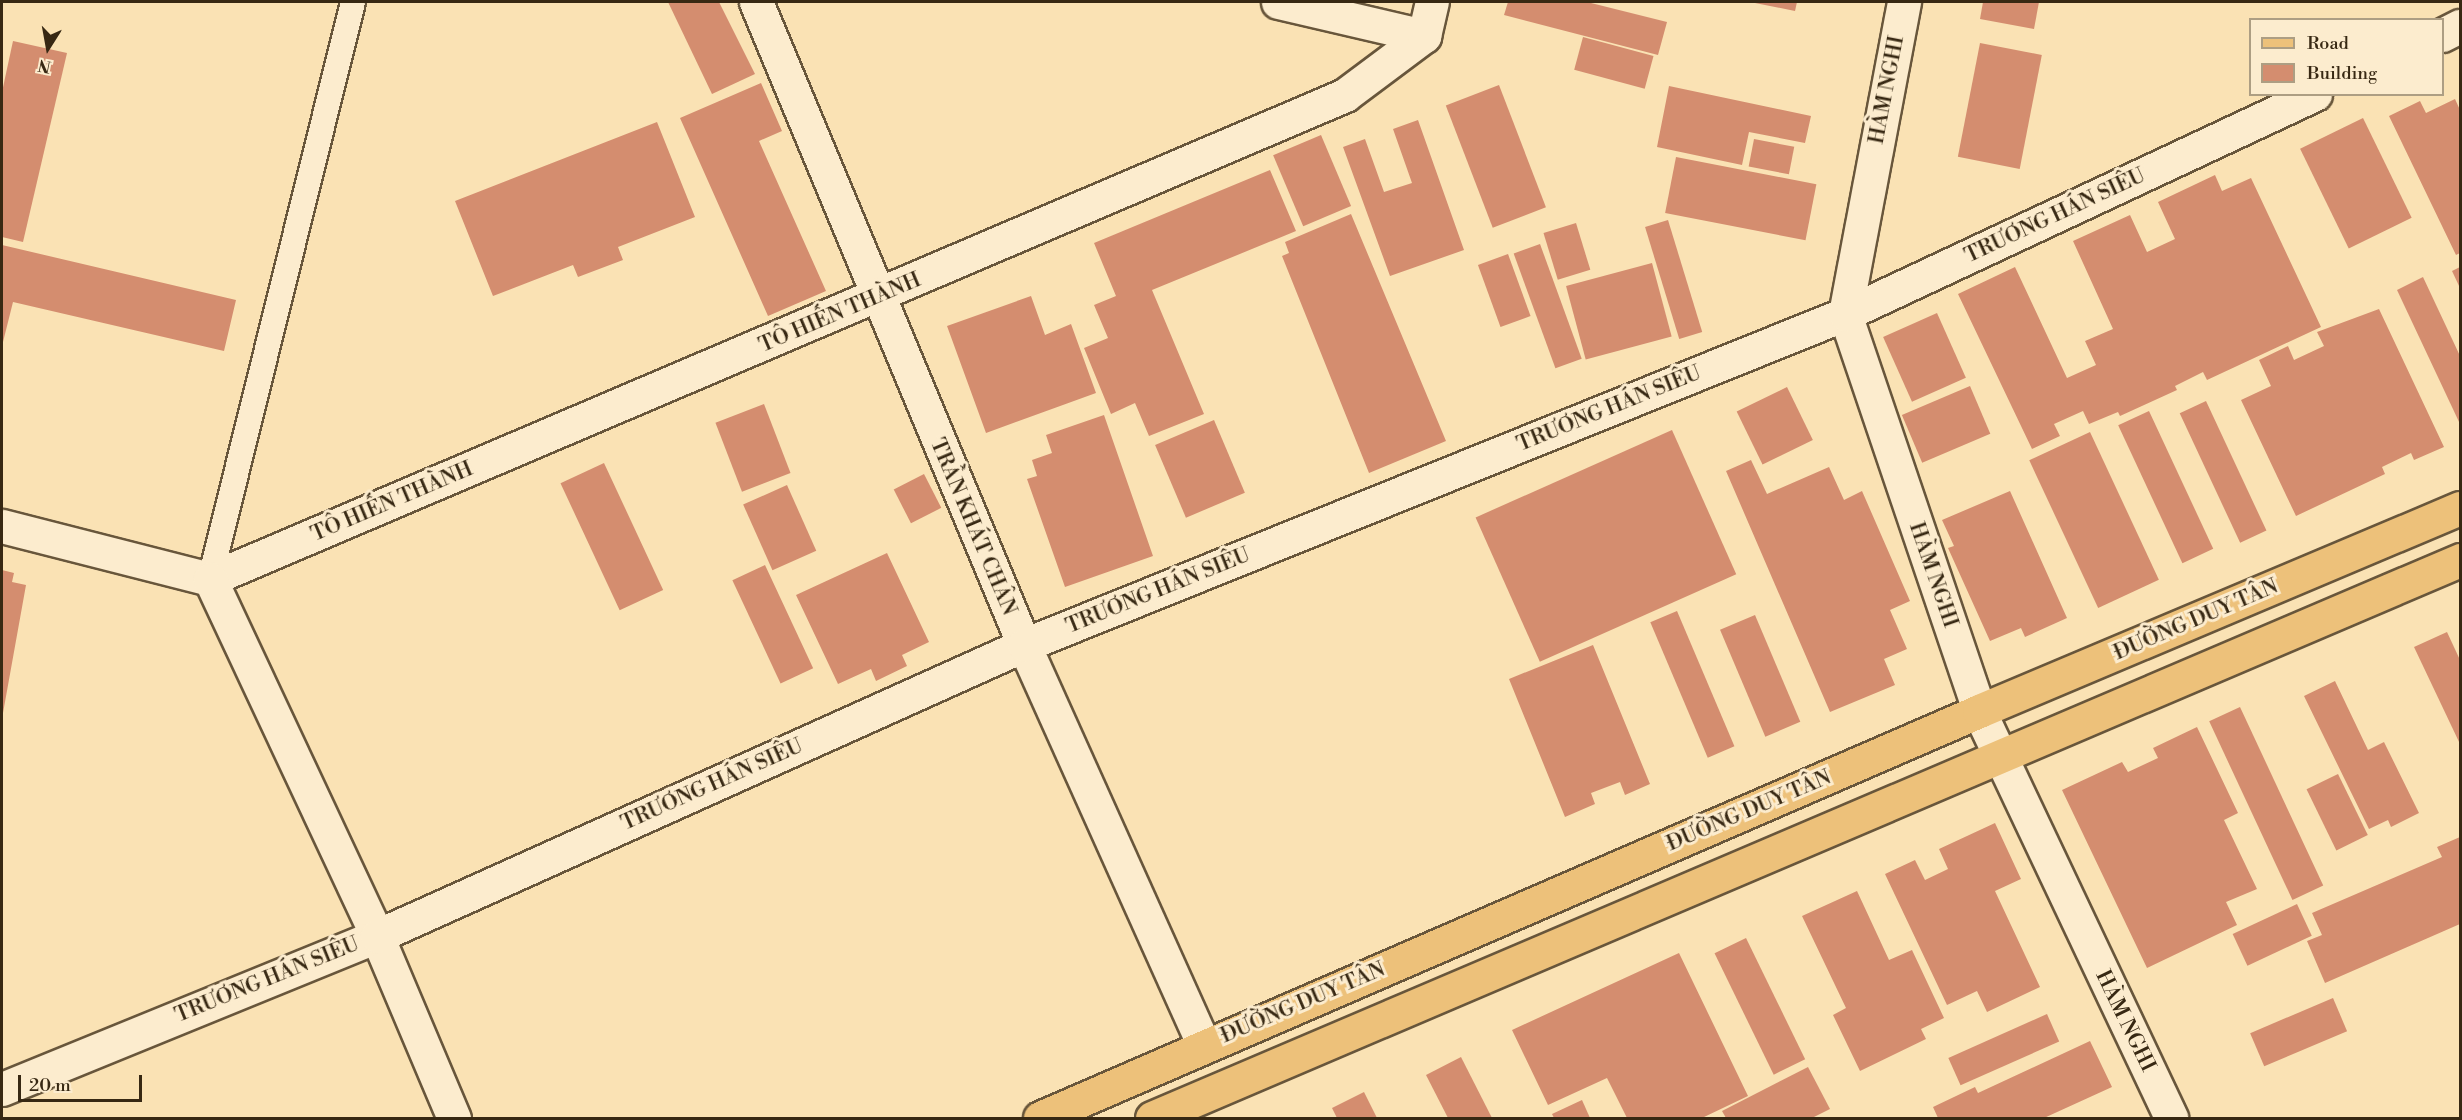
<!DOCTYPE html>
<meta charset="utf-8">
<style>
body{margin:0}
#map{position:relative;width:2462px;height:1120px;overflow:hidden;background:#fae2b4;font-family:"Libre Bodoni",serif}
div>[style]{position:absolute}
.building>*{inset:0;background:#d48d6f;transform-origin:0 0}
.roads{filter:drop-shadow(2px 0 #68563b) drop-shadow(-2px 0 #68563b) drop-shadow(0 2px #68563b) drop-shadow(0 -2px #68563b)}
.service>*{height:24px;margin:-12px;padding:0 12px;transform-origin:12px;border-radius:12px;background:#fcecce}
.minor>*{height:33px;margin:-16.5px;padding:0 16.5px;transform-origin:16.5px;border-radius:16.5px;background:#fcecce}
.primary>*{height:33px;margin:-16.5px;padding:0 16.5px;transform-origin:16.5px;border-radius:16.5px;background:#edc17a}
span{translate:-50% -50%;white-space:nowrap;text-align:center;line-height:1.15;-webkit-text-stroke:6px #fcecce;paint-order:stroke}
.street-label{font-size:21px;color:#372813}
.frame{position:absolute;inset:0;border:3px solid #372813;pointer-events:none}
.legend{position:absolute;left:2249px;top:18px;width:195px;height:78px;box-sizing:border-box;background:#fcecce;border:2px solid #ad9e83;margin:0;padding:8px 10px;list-style:none;font-size:18px;color:#372813}
.legend li{display:flex;align-items:center;gap:12px;height:30px}
.legend b{width:30px;border:2px solid #ad9e83}
.north{position:absolute;left:18px;top:18px;width:60px;height:60px;-webkit-text-stroke:4px #fcecce;paint-order:stroke;rotate:191deg;font-size:16px;font-weight:700;line-height:24px;text-align:center;color:#372813}
.north::after{content:'';display:block;margin:auto;width:21px;height:27px;background:#372813;clip-path:polygon(50% 0,100% 100%,50% 72%,0 100%)}
.scale{position:absolute;left:18px;top:1075px;width:124px;height:27px;box-sizing:border-box;border:3px solid #372813;border-top:0;padding-left:8px;font-size:18px;line-height:21px;white-space:nowrap;color:#372813;-webkit-text-stroke:4px #fcecce;paint-order:stroke}
</style>
<div id="map">
<div class="building">
<i style="clip-path:polygon(668px 2px,719px 2px,755px 74px,712px 94px)"></i>
<i style="clip-path:polygon(1508px 2px,1587px 2px,1667px 22px,1658px 55px,1504px 15px)"></i>
<i style="clip-path:polygon(1750px 2px,1797px 2px,1795px 11px)"></i>
<i style="clip-path:polygon(1983px 2px,2039px 2px,2034px 29px,1980px 19px)"></i>
<i style="left:1583px;top:37px;width:73px;height:34px;rotate:15deg"></i>
<i style="clip-path:polygon(13px 41px,67px 53px,23px 242px,2px 237px,2px 92px)"></i>
<i style="left:1980px;top:43px;width:63px;height:116px;rotate:11deg"></i>
<i style="clip-path:polygon(761px 83px,782px 131px,759px 141px,826px 291px,768px 316px,680px 118px)"></i>
<i style="left:1499px;top:85px;width:131px;height:57px;rotate:69deg"></i>
<i style="clip-path:polygon(1669px 86px,1811px 116px,1805px 143px,1749px 132px,1742px 165px,1657px 147px)"></i>
<i style="clip-path:polygon(2455px 99px,2460px 110px,2460px 253px,2456px 255px,2389px 116px,2420px 101px,2426px 113px)"></i>
<i style="left:2363px;top:118px;width:111px;height:70px;rotate:64deg"></i>
<i style="clip-path:polygon(1418px 120px,1464px 250px,1390px 276px,1343px 147px,1365px 139px,1384px 192px,1412px 183px,1393px 129px)"></i>
<i style="clip-path:polygon(657px 122px,695px 217px,618px 247px,623px 260px,578px 277px,573px 265px,493px 296px,455px 201px)"></i>
<i style="left:1321px;top:135px;width:77px;height:52px;rotate:67deg"></i>
<i style="left:1754px;top:139px;width:41px;height:28px;rotate:11deg"></i>
<i style="left:1676px;top:157px;width:143px;height:57px;rotate:11deg"></i>
<i style="clip-path:polygon(1270px 170px,1296px 231px,1152px 290px,1204px 414px,1149px 436px,1135px 403px,1111px 414px,1084px 348px,1108px 338px,1094px 305px,1116px 296px,1094px 243px)"></i>
<i style="clip-path:polygon(2215px 175px,2222px 191px,2251px 178px,2321px 327px,2207px 380px,2203px 372px,2175px 386px,2177px 390px,2120px 416px,2118px 412px,2089px 424px,2083px 411px,2054px 424px,2060px 436px,2032px 449px,1958px 294px,2015px 267px,2067px 378px,2096px 365px,2085px 341px,2113px 329px,2073px 241px,2130px 215px,2147px 252px,2175px 239px,2158px 202px)"></i>
<i style="clip-path:polygon(1351px 214px,1446px 441px,1369px 473px,1282px 256px,1289px 253px,1285px 242px)"></i>
<i style="left:1668px;top:220px;width:117px;height:24px;rotate:73deg"></i>
<i style="left:1576px;top:223px;width:49px;height:34px;rotate:73deg"></i>
<i style="left:1540px;top:244px;width:122px;height:28px;rotate:70deg"></i>
<i style="clip-path:polygon(2px 245px,236px 300px,224px 351px,13px 302px,2px 346px)"></i>
<i style="left:1508px;top:254px;width:66px;height:32px;rotate:70deg"></i>
<i style="left:1652px;top:263px;width:76px;height:89px;rotate:75deg"></i>
<i style="clip-path:polygon(2460px 267px,2460px 288px,2452px 271px)"></i>
<i style="clip-path:polygon(2423px 277px,2460px 356px,2460px 424px,2397px 290px)"></i>
<i style="clip-path:polygon(1031px 296px,1045px 335px,1071px 324px,1096px 393px,986px 433px,947px 326px)"></i>
<i style="clip-path:polygon(2379px 309px,2444px 447px,2414px 460px,2411px 453px,2382px 467px,2385px 474px,2296px 516px,2241px 400px,2271px 386px,2259px 360px,2288px 346px,2294px 360px,2324px 346px,2317px 332px)"></i>
<i style="left:1937px;top:313px;width:71px;height:59px;rotate:66deg"></i>
<i style="left:1970px;top:386px;width:52px;height:74px;rotate:67deg"></i>
<i style="left:1787px;top:387px;width:59px;height:56px;rotate:64deg"></i>
<i style="left:2206px;top:401px;width:143px;height:29px;rotate:65deg"></i>
<i style="left:764px;top:404px;width:74px;height:52px;rotate:69deg"></i>
<i style="left:2149px;top:411px;width:152px;height:34px;rotate:65deg"></i>
<i style="clip-path:polygon(1104px 415px,1153px 556px,1065px 587px,1027px 479px,1037px 476px,1032px 460px,1052px 453px,1046px 435px)"></i>
<i style="left:1214px;top:420px;width:79px;height:64px;rotate:67deg"></i>
<i style="left:1672px;top:430px;width:158px;height:215px;rotate:66deg"></i>
<i style="left:2090px;top:432px;width:163px;height:67px;rotate:65deg"></i>
<i style="clip-path:polygon(1751px 460px,1767px 494px,1829px 467px,1844px 500px,1862px 491px,1910px 601px,1890px 610px,1907px 649px,1884px 659px,1895px 685px,1830px 712px,1726px 471px)"></i>
<i style="left:604px;top:463px;width:140px;height:48px;rotate:65deg"></i>
<i style="left:924px;top:474px;width:38px;height:34px;rotate:63deg"></i>
<i style="left:787px;top:485px;width:72px;height:48px;rotate:66deg"></i>
<i style="clip-path:polygon(2010px 491px,2067px 618px,2025px 637px,2021px 628px,1990px 641px,1948px 548px,1954px 546px,1942px 520px)"></i>
<i style="clip-path:polygon(887px 553px,929px 642px,902px 655px,907px 666px,876px 681px,871px 669px,838px 684px,796px 595px)"></i>
<i style="left:765px;top:565px;width:114px;height:36px;rotate:65deg"></i>
<i style="clip-path:polygon(2px 570px,14px 573px,12px 582px,26px 585px,3px 713px)"></i>
<i style="left:1677px;top:611px;width:147px;height:29px;rotate:67deg"></i>
<i style="left:1755px;top:615px;width:116px;height:38px;rotate:67deg"></i>
<i style="clip-path:polygon(2447px 632px,2460px 660px,2460px 744px,2414px 647px)"></i>
<i style="clip-path:polygon(1593px 645px,1650px 784px,1625px 795px,1620px 782px,1591px 793px,1595px 804px,1565px 817px,1509px 679px)"></i>
<i style="clip-path:polygon(2335px 681px,2368px 750px,2384px 742px,2419px 813px,2391px 827px,2388px 820px,2369px 829px,2304px 696px)"></i>
<i style="left:2240px;top:707px;width:197px;height:34px;rotate:65deg"></i>
<i style="clip-path:polygon(2197px 727px,2238px 813px,2224px 820px,2257px 889px,2226px 902px,2237px 925px,2147px 968px,2062px 790px,2122px 762px,2128px 772px,2158px 758px,2153px 748px)"></i>
<i style="left:2338px;top:774px;width:68px;height:35px;rotate:64deg"></i>
<i style="clip-path:polygon(1995px 823px,2021px 879px,1995px 891px,2040px 987px,1987px 1012px,1977px 991px,1947px 1005px,1885px 874px,1915px 860px,1925px 880px,1948px 869px,1939px 849px)"></i>
<i style="clip-path:polygon(2460px 837px,2460px 924px,2325px 983px,2307px 941px,2322px 935px,2312px 913px,2442px 857px,2437px 847px)"></i>
<i style="clip-path:polygon(1857px 891px,1889px 960px,1912px 950px,1944px 1018px,1921px 1029px,1926px 1039px,1860px 1071px,1833px 1015px,1846px 1008px,1802px 916px)"></i>
<i style="left:2297px;top:904px;width:35px;height:71px;rotate:65deg"></i>
<i style="left:1746px;top:938px;width:135px;height:35px;rotate:64deg"></i>
<i style="clip-path:polygon(1679px 953px,1748px 1096px,1702px 1118px,1627px 1118px,1607px 1078px,1548px 1105px,1512px 1030px)"></i>
<i style="left:2333px;top:998px;width:36px;height:90px;rotate:67deg"></i>
<i style="left:2047px;top:1014px;width:30px;height:108px;rotate:66deg"></i>
<i style="clip-path:polygon(2090px 1041px,2112px 1087px,2044px 1118px,1938px 1118px,1933px 1107px,1975px 1087px,1978px 1093px)"></i>
<i style="clip-path:polygon(1461px 1057px,1492px 1118px,1448px 1118px,1426px 1075px)"></i>
<i style="clip-path:polygon(1808px 1067px,1830px 1109px,1812px 1118px,1726px 1118px,1722px 1111px)"></i>
<i style="clip-path:polygon(1364px 1092px,1377px 1118px,1337px 1118px,1332px 1108px)"></i>
<i style="clip-path:polygon(1582px 1100px,1590px 1118px,1554px 1118px,1552px 1114px)"></i>
</div>
<div class="roads">
<div class="service">
<i style="left:210px;top:579px;width:594px;rotate:-76.08deg"></i>
</div>
<div class="minor">
<i style="left:756px;top:2px;width:697px;rotate:67.37deg"></i>
<i style="left:1024px;top:645px;width:440px;rotate:65.8deg"></i>
<i style="left:1278px;top:2px;width:150px;rotate:13.1deg"></i>
<i style="left:1904px;top:2px;width:318px;rotate:100.7deg"></i>
<i style="left:1845px;top:314px;width:419px;rotate:71.3deg"></i>
<i style="left:1979px;top:711px;width:450px;rotate:64.7deg"></i>
<i style="left:2442px;top:35px;width:20px;rotate:-27deg"></i>
<i style="left:2px;top:526px;width:215px;rotate:14.3deg"></i>
<i style="left:210px;top:579px;width:1234px;rotate:-23.09deg"></i>
<i style="left:1345px;top:95px;width:99px;rotate:-36.8deg"></i>
<i style="left:1424px;top:36px;width:35px;rotate:-77deg"></i>
<i style="left:210px;top:579px;width:394px;rotate:64.9deg"></i>
<i style="left:377px;top:936px;width:198px;rotate:67.1deg"></i>
<i style="left:2px;top:1089px;width:405px;rotate:-22.2deg"></i>
<i style="left:377px;top:936px;width:709px;rotate:-24.22deg"></i>
<i style="left:1024px;top:645px;width:885px;rotate:-21.96deg"></i>
<i style="left:1845px;top:314px;width:519px;rotate:-25.08deg"></i>
</div>
<div class="primary">
<i style="left:1040px;top:1118px;width:1023px;rotate:-23.43deg"></i>
<i style="left:1979px;top:711px;width:522px;rotate:-22.88deg"></i>
<i style="left:1152px;top:1118px;width:1422px;rotate:-23.1deg"></i>
</div>
</div>
<div class="street-label">
<span style="left:1887px;top:90px;rotate:-79deg">HÀM NGHI</span>
<span style="left:2055px;top:216px;rotate:-25deg">TRƯƠNG HÁN SIÊU</span>
<span style="left:840px;top:313px;rotate:-23deg">TÔ HIẾN THÀNH</span>
<span style="left:1609px;top:409px;rotate:-22deg">TRƯƠNG HÁN SIÊU</span>
<span style="left:392px;top:502px;rotate:-23deg">TÔ HIẾN THÀNH</span>
<span style="left:973px;top:527px;rotate:67deg">TRẦN KHÁT CHÂN</span>
<span style="left:1933px;top:575px;rotate:71deg">HÀM NGHI</span>
<span style="left:1158px;top:591px;rotate:-22deg">TRƯƠNG HÁN SIÊU</span>
<span style="left:2196px;top:620px;rotate:-23deg">ĐƯỜNG DUY TÂN</span>
<span style="left:712px;top:785px;rotate:-24deg">TRƯƠNG HÁN SIÊU</span>
<span style="left:1749px;top:811px;rotate:-23deg">ĐƯỜNG DUY TÂN</span>
<span style="left:267px;top:980px;rotate:-22deg">TRƯƠNG HÁN SIÊU</span>
<span style="left:1303px;top:1003px;rotate:-23deg">ĐƯỜNG DUY TÂN</span>
<span style="left:2125px;top:1021px;rotate:64deg">HÀM NGHI</span>
</div>
<div class="frame"></div>
<ul class="legend">
<li><b style="height:8px;background:#edc17a"></b>Road</li>
<li><b style="height:16px;background:#d48d6f"></b>Building</li>
</ul>
<div class="north">N</div>
<div class="scale">20 m</div>
</div>
